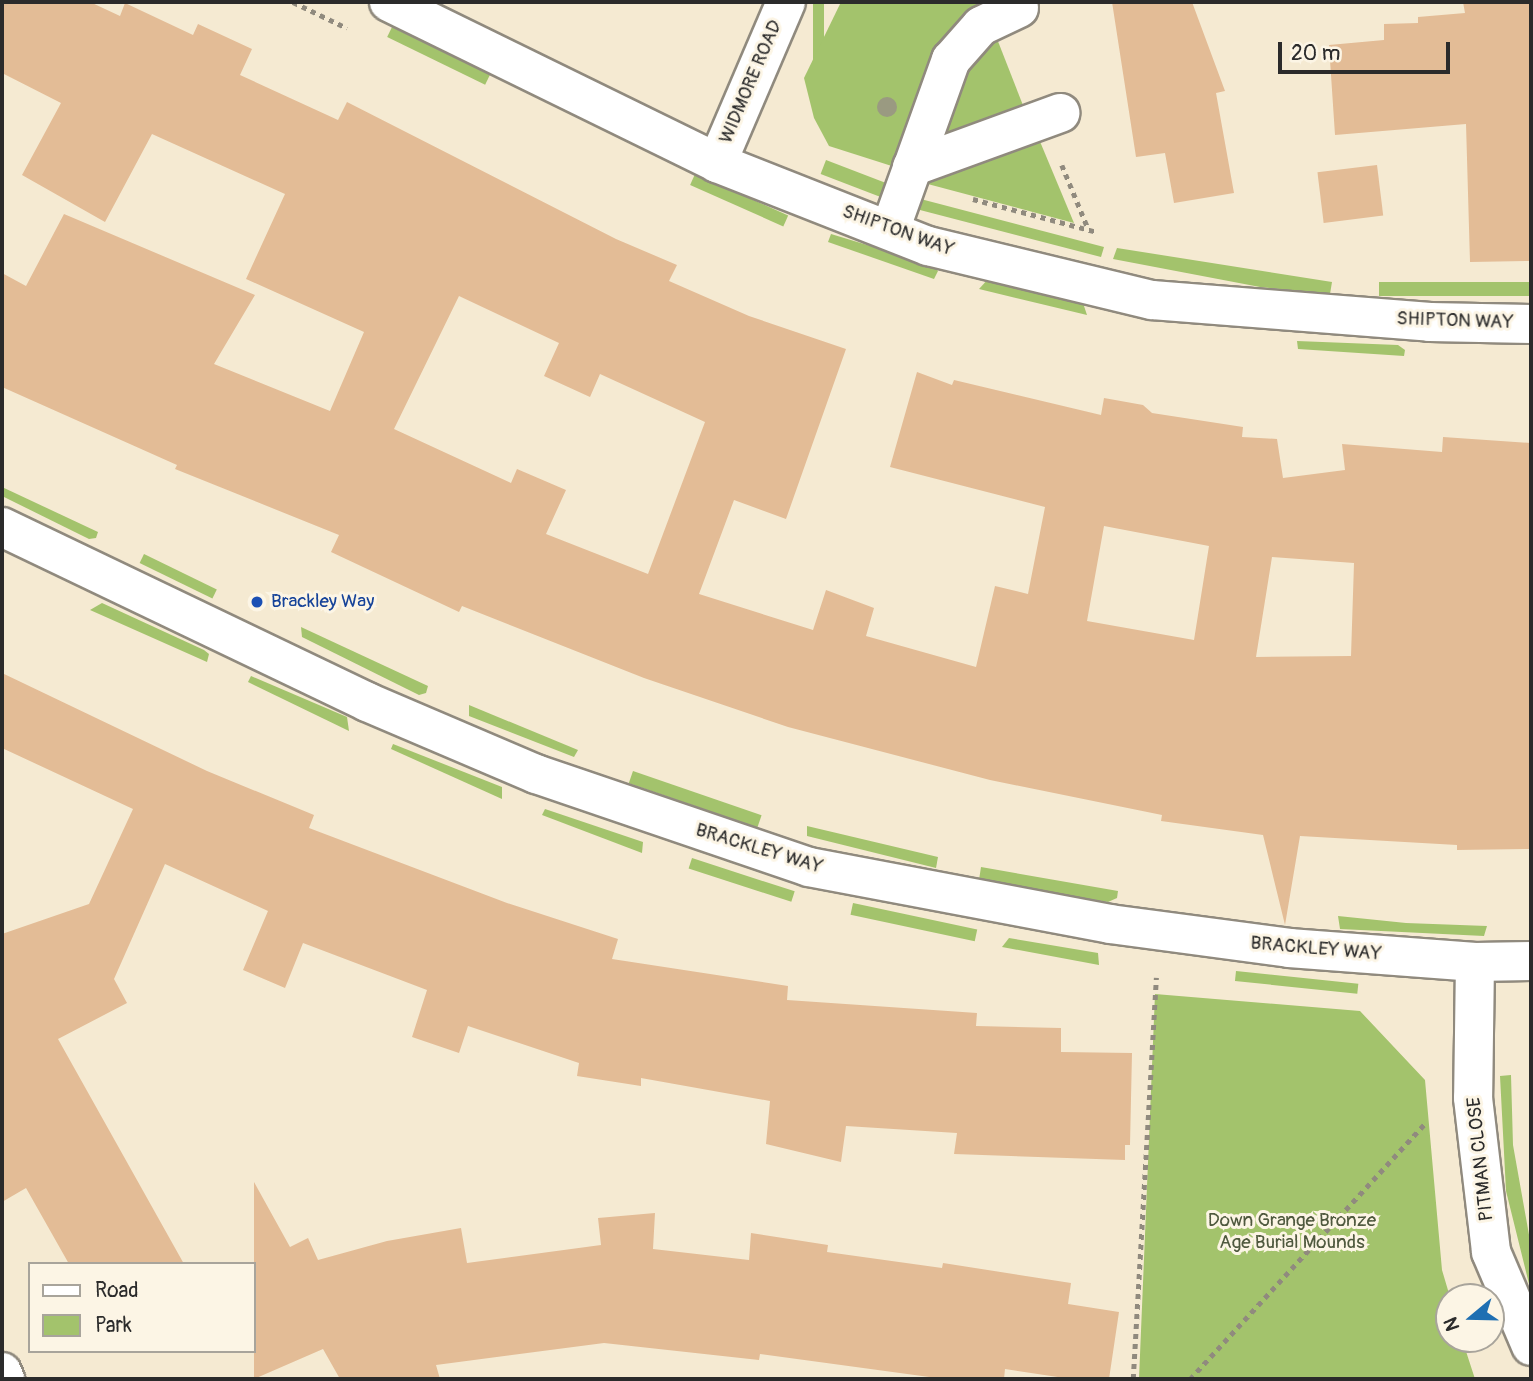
<!DOCTYPE html>
<style>
body{margin:0}
#map{position:relative;width:1533px;height:1381px;overflow:hidden;background:#f5ead2;font-family:Pangolin,sans-serif}
div>[style]{position:absolute}
.green>*{inset:0;background:#a3c36c;transform-origin:0 0}
.building>*{inset:0;background:#e3bc96;transform-origin:0 0}
.path>*{height:4.5px;margin-top:-2.25px;transform-origin:0;background:repeating-linear-gradient(90deg,#908a7e 0 5px,transparent 0 10px)}
.roads{filter:drop-shadow(2px 0 #908a7e) drop-shadow(-2px 0 #908a7e) drop-shadow(0 2px #908a7e) drop-shadow(0 -2px #908a7e)}
.minor>*{height:38px;margin:-19px;padding:0 19px;transform-origin:19px;border-radius:19px;background:#fff}
.trees>*{width:20px;height:20px;margin:-10px;border-radius:50%;background:#9a9a81}
.dots>*{width:19px;height:19px;translate:-50% -50%;box-sizing:border-box;border:4px solid #fcf5e5;border-radius:50%}
span{translate:-50% -50%;white-space:nowrap;text-align:center;line-height:1.15;-webkit-text-stroke:6px #fcf5e5;paint-order:stroke}
.street-label{font-size:19px;color:#2b2b2b}
.transit-label{font-size:19px;color:#164399}
.left{translate:0 -50%;text-align:left}
.park-label{font-size:19px;color:#4f593e}
.frame{position:absolute;inset:0;border:4px solid #2b2b2b;pointer-events:none}
.legend{position:absolute;left:28px;top:1262px;width:228px;height:91px;box-sizing:border-box;background:#fcf5e5;border:2px solid #a8a49b;margin:0;padding:9px 12px;list-style:none;font-size:21px;color:#2b2b2b}
.legend li{display:flex;align-items:center;gap:14px;height:35px}
.legend b{width:35px;border:2px solid #a8a49b}
.north{position:absolute;left:1435px;top:1283px;width:70px;height:70px;box-sizing:border-box;background:#fcf5e5;border:2px solid #a8a49b;border-radius:50%;rotate:251deg;font-size:19px;font-weight:700;line-height:28px;text-align:center;color:#2b2b2b}
.north::after{content:'';display:block;margin:auto;width:24px;height:32px;background:#1f6fb2;clip-path:polygon(50% 0,100% 100%,50% 72%,0 100%)}
.scale{position:absolute;left:1278px;top:42px;width:172px;height:32px;box-sizing:border-box;border:4px solid #2b2b2b;border-top:0;padding-left:9px;font-size:21px;line-height:24px;white-space:nowrap;color:#2b2b2b;-webkit-text-stroke:5px #fcf5e5;paint-order:stroke}
</style>
<div id="map">
<div class="green">
<i style="left:813px;top:2px;width:11px;height:73px"></i>
<i style="clip-path:polygon(841px 2px,977px 2px,982px 11px,898px 168px,829px 146px,814px 118px,804px 78px)"></i>
<i style="clip-path:polygon(992px 26px,1026px 113px,933px 150px,944px 90px)"></i>
<i style="left:392px;top:27px;width:109px;height:11px;rotate:26deg"></i>
<i style="clip-path:polygon(1036px 132px,1074px 223px,924px 183px)"></i>
<i style="left:826px;top:160px;width:74px;height:15px;rotate:21deg"></i>
<i style="left:695px;top:174px;width:102px;height:12px;rotate:24deg"></i>
<i style="clip-path:polygon(913px 197px,1104px 247px,1101px 257px,920px 210px,912px 203px)"></i>
<i style="clip-path:polygon(831px 234px,933px 265px,938px 271px,934px 279px,828px 242px)"></i>
<i style="clip-path:polygon(1117px 248px,1332px 282px,1330px 294px,1260px 287px,1113px 259px)"></i>
<i style="clip-path:polygon(989px 278px,1083px 303px,1087px 315px,979px 289px)"></i>
<i style="left:1379px;top:282px;width:152px;height:14px"></i>
<i style="clip-path:polygon(1297px 341px,1398px 345px,1405px 350px,1404px 356px,1298px 349px)"></i>
<i style="clip-path:polygon(2px 487px,98px 532px,96px 538px,89px 539px,2px 496px)"></i>
<i style="left:144px;top:554px;width:81px;height:10px;rotate:26deg"></i>
<i style="clip-path:polygon(102px 603px,204px 650px,209px 654px,207px 662px,90px 610px)"></i>
<i style="clip-path:polygon(301px 627px,428px 686px,426px 693px,419px 695px,302px 637px)"></i>
<i style="clip-path:polygon(251px 676px,347px 717px,349px 731px,248px 682px)"></i>
<i style="clip-path:polygon(469px 705px,578px 750px,574px 757px,469px 716px)"></i>
<i style="clip-path:polygon(393px 744px,502px 787px,502px 799px,391px 749px)"></i>
<i style="left:633px;top:771px;width:136px;height:13px;rotate:19deg"></i>
<i style="clip-path:polygon(545px 809px,643px 842px,642px 853px,542px 815px)"></i>
<i style="clip-path:polygon(807px 826px,938px 857px,936px 868px,807px 836px)"></i>
<i style="left:692px;top:858px;width:108px;height:11px;rotate:18deg"></i>
<i style="clip-path:polygon(981px 867px,1118px 891px,1117px 898px,1108px 902px,979px 880px)"></i>
<i style="left:853px;top:903px;width:127px;height:12px;rotate:12deg"></i>
<i style="clip-path:polygon(1338px 916px,1406px 923px,1487px 926px,1484px 936px,1340px 929px)"></i>
<i style="clip-path:polygon(1009px 938px,1098px 953px,1099px 965px,1002px 947px)"></i>
<i style="left:1236px;top:971px;width:123px;height:10px;rotate:6deg"></i>
<i style="clip-path:polygon(1155px 994px,1360px 1011px,1425px 1080px,1442px 1270px,1450px 1297px,1449px 1339px,1462px 1339px,1475px 1379px,1139px 1379px)"></i>
<i style="clip-path:polygon(1511px 1075px,1513px 1145px,1531px 1246px,1531px 1292px,1506px 1191px,1500px 1076px)"></i>
</div>
<div class="building">
<i style="clip-path:polygon(evenodd,2px 2px,90px 2px,120px 16px,125px 3px,193px 35px,198px 24px,252px 49px,240px 75px,338px 120px,347px 102px,616px 239px,677px 265px,669px 281px,749px 316px,846px 349px,786px 519px,734px 500px,699px 594px,813px 630px,826px 590px,874px 608px,866px 636px,976px 667px,995px 586px,1028px 594px,1045px 507px,890px 467px,917px 372px,952px 385px,954px 380px,1101px 415px,1104px 398px,1143px 405px,1152px 413px,1243px 427px,1242px 437px,1277px 439px,1283px 478px,1345px 470px,1342px 444px,1442px 452px,1443px 437px,1531px 443px,1531px 849px,1457px 850px,1457px 845px,1300px 836px,1285px 925px,1263px 835px,1161px 821px,1162px 815px,990px 780px,788px 727px,644px 678px,462px 606px,459px 612px,331px 552px,339px 535px,175px 469px,177px 465px,2px 387px,2px 273px,26px 286px,64px 214px,255px 295px,214px 364px,330px 411px,364px 332px,246px 279px,285px 194px,152px 134px,105px 222px,22px 175px,61px 103px,2px 73px,2px 2px,459px 296px,559px 343px,544px 376px,590px 397px,600px 374px,705px 422px,648px 574px,546px 534px,566px 490px,517px 469px,511px 483px,394px 429px,459px 296px,2px 2px,1104px 526px,1209px 546px,1194px 640px,1087px 621px,1104px 526px,2px 2px,1272px 557px,1354px 563px,1351px 656px,1256px 657px,1272px 557px)"></i>
<i style="clip-path:polygon(1112px 2px,1192px 2px,1225px 91px,1216px 93px,1234px 193px,1174px 203px,1165px 153px,1136px 157px)"></i>
<i style="clip-path:polygon(1463px 2px,1531px 2px,1531px 261px,1470px 262px,1466px 124px,1335px 135px,1329px 45px,1384px 40px,1384px 24px,1418px 23px,1418px 17px,1465px 13px)"></i>
<i style="left:1377px;top:165px;width:51px;height:60px;rotate:83deg"></i>
<i style="clip-path:polygon(2px 673px,207px 771px,314px 815px,309px 828px,507px 903px,618px 939px,612px 959px,788px 986px,787px 1000px,977px 1013px,976px 1026px,1061px 1028px,1061px 1052px,1132px 1053px,1130px 1145px,1125px 1145px,1125px 1160px,954px 1154px,957px 1133px,846px 1126px,841px 1162px,766px 1144px,770px 1101px,641px 1078px,641px 1086px,577px 1076px,579px 1063px,468px 1026px,459px 1053px,412px 1037px,427px 990px,303px 943px,285px 988px,243px 970px,268px 911px,165px 864px,114px 979px,127px 1003px,58px 1039px,184px 1264px,69px 1264px,26px 1188px,2px 1202px,2px 934px,89px 904px,133px 809px,2px 748px)"></i>
<i style="clip-path:polygon(254px 1182px,290px 1247px,308px 1238px,318px 1260px,387px 1241px,461px 1228px,467px 1263px,601px 1245px,598px 1218px,655px 1213px,653px 1249px,749px 1260px,751px 1233px,828px 1245px,827px 1252px,942px 1268px,943px 1263px,1071px 1283px,1068px 1304px,1119px 1312px,1109px 1379px,1071px 1379px,1005px 1369px,1004px 1379px,944px 1379px,760px 1354px,759px 1360px,604px 1343px,436px 1365px,440px 1379px,340px 1379px,323px 1349px,254px 1379px)"></i>
</div>
<div class="path">
<i style="left:293px;top:2px;width:60px;rotate:25.7deg"></i>
<i style="left:1062px;top:165px;width:68px;rotate:67.6deg"></i>
<i style="left:973px;top:199px;width:128px;rotate:14.9deg"></i>
<i style="left:1133px;top:1379px;width:402px;rotate:-86.7deg"></i>
<i style="left:1190px;top:1379px;width:349px;rotate:-47.4deg"></i>
</div>
<div class="roads">
<div class="minor">
<i style="left:389px;top:2px;width:365px;rotate:26.1deg"></i>
<i style="left:717px;top:163px;width:227px;rotate:21.5deg"></i>
<i style="left:928px;top:246px;width:230px;rotate:13.6deg"></i>
<i style="left:1152px;top:300px;width:279px;rotate:4.5deg"></i>
<i style="left:1430px;top:322px;width:101px;rotate:1.1deg"></i>
<i style="left:717px;top:163px;width:175px;rotate:-66.8deg"></i>
<i style="left:912px;top:167px;width:158px;rotate:-20deg"></i>
<i style="left:890px;top:230px;width:181px;rotate:-70.3deg"></i>
<i style="left:951px;top:60px;width:45px;rotate:-48.6deg"></i>
<i style="left:981px;top:26px;width:42px;rotate:-25.3deg"></i>
<i style="left:2px;top:527px;width:405px;rotate:25.6deg"></i>
<i style="left:367px;top:702px;width:184px;rotate:23.1deg"></i>
<i style="left:536px;top:774px;width:288px;rotate:18.8deg"></i>
<i style="left:809px;top:867px;width:306px;rotate:10.7deg"></i>
<i style="left:1110px;top:924px;width:181px;rotate:7.6deg"></i>
<i style="left:1289px;top:948px;width:187px;rotate:4.3deg"></i>
<i style="left:1475px;top:962px;width:56px;rotate:-1deg"></i>
<i style="left:1475px;top:962px;width:136px;rotate:90.8deg"></i>
<i style="left:1473px;top:1098px;width:155px;rotate:83.3deg"></i>
<i style="left:1491px;top:1252px;width:102px;rotate:66.9deg"></i>
<i style="left:2px;top:1372px;width:8px;rotate:67deg"></i>
</div>
</div>
<div class="trees">
<i style="left:887px;top:107px"></i>
</div>
<div class="dots">
<i style="left:257px;top:602px;background:#1a4fb4"></i>
</div>
<div class="street-label">
<span style="left:751px;top:82px;rotate:-67deg">WIDMORE ROAD</span>
<span style="left:898px;top:231px;rotate:20deg">SHIPTON WAY</span>
<span style="left:1455px;top:321px;rotate:2deg">SHIPTON WAY</span>
<span style="left:759px;top:849px;rotate:17deg">BRACKLEY WAY</span>
<span style="left:1316px;top:949px;rotate:5deg">BRACKLEY WAY</span>
<span style="left:1481px;top:1159px;rotate:-96deg">PITMAN CLOSE</span>
</div>
<div class="transit-label">
<span class="left" style="left:271px;top:602px">Brackley Way</span>
</div>
<div class="park-label">
<span style="left:1292px;top:1232px">Down Grange Bronze<br>Age Burial Mounds</span>
</div>
<div class="frame"></div>
<ul class="legend">
<li><b style="height:9px;background:#fff"></b>Road</li>
<li><b style="height:19px;background:#a3c36c"></b>Park</li>
</ul>
<div class="north">N</div>
<div class="scale">20 m</div>
</div>
